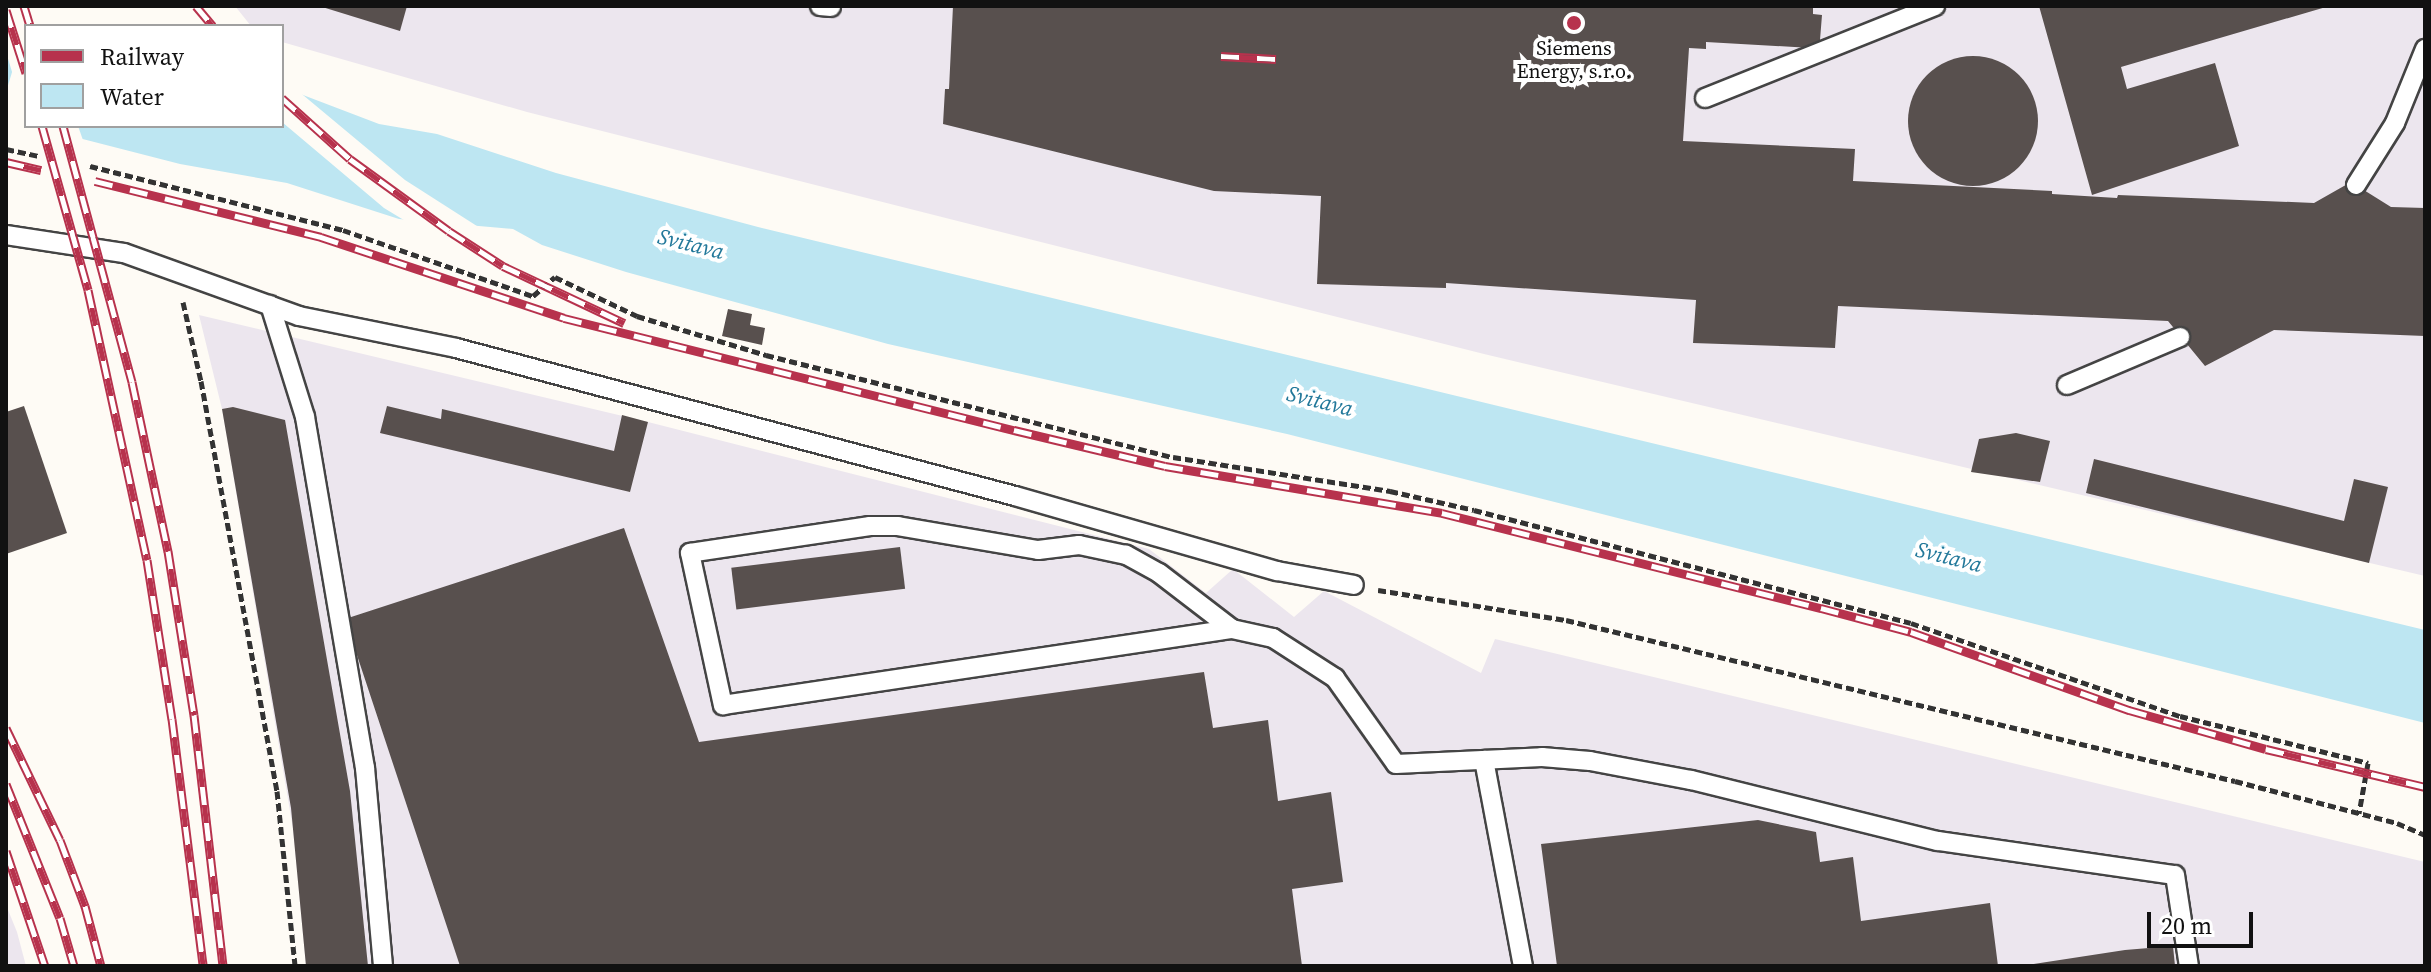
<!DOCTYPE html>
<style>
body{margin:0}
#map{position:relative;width:2431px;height:972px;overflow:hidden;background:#fefbf5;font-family:"Source Serif 4",serif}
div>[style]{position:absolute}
.industrial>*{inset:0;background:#ece6ee}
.water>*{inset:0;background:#bde6f2;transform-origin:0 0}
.pier>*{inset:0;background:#fefbf5}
.building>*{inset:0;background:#58504e;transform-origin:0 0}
.round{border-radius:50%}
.path>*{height:5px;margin-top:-2.5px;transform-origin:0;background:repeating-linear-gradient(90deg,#333 0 8px,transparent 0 12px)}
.roads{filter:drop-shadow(2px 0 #444) drop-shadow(-2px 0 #444) drop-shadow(0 2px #444) drop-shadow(0 -2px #444)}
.lane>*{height:18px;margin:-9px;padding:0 9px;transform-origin:9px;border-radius:9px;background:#fff}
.rail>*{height:9px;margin-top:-4.5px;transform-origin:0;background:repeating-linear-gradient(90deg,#fff 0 18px,#b7324d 0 36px);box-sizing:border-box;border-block:2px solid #b7324d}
.dots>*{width:22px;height:22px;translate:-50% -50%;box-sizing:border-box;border:4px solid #fff;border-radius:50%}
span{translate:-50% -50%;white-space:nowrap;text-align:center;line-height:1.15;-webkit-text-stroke:8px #fff;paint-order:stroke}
.poi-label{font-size:20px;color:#111}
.water-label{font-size:22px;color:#22789a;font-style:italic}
.frame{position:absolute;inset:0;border:8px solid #111;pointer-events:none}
.legend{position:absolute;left:24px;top:24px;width:260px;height:104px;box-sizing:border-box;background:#fff;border:2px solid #a0a0a0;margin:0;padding:10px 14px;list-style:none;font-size:24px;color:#111}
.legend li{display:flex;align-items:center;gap:16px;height:40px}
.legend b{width:40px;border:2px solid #a0a0a0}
.scale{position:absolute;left:2147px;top:912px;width:106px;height:36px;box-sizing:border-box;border:4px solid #111;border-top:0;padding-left:10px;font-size:24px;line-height:28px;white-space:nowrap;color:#111;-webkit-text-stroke:6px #fff;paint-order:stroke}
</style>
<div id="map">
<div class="industrial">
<i style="clip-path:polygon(235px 6px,2425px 6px,2425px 576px,1484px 354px,527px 112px,282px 42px,282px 26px,251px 26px)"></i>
<i style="clip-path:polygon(199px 315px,648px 422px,1149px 549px,1206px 593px,1233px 569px,1294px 617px,1324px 591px,1481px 673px,1495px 639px,2425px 862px,2425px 966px,306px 966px,293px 829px,222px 409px)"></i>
<i style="clip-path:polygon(6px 905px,17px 932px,26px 966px,6px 966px)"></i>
</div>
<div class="water">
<i style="left:6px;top:20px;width:21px;height:99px;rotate:17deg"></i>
<i style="clip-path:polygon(282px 87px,379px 124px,437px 134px,556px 173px,758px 227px,2425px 630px,2425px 723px,1287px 434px,888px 344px,626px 272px,542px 245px,513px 229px,399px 219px,287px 183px,180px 164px,32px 126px,282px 126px)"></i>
</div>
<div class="pier">
<i style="clip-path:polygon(6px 16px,37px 25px,26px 26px,26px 118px,6px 52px)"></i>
<i style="clip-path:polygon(282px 83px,291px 85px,405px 180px,480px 228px,412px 225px,384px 208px,282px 122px)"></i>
<i style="clip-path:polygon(28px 126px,78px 126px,84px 143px,30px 130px)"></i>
</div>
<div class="building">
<i style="clip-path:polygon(319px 6px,407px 6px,400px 31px)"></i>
<i style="clip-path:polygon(953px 6px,1813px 6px,1813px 14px,1822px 15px,1820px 40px,1811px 48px,1706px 42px,1706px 49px,1689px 48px,1683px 141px,1855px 149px,1853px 181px,2052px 191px,2052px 194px,2117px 198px,2118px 195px,2314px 203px,2351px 182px,2391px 207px,2425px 208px,2425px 336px,2274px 330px,2205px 366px,2168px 321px,1838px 306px,1835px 348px,1693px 343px,1696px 300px,1446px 283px,1446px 288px,1317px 284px,1321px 196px,1214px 191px,943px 124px,945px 89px,949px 89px)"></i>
<i style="clip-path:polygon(2039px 6px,2326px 6px,2326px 7px,2121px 67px,2127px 89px,2215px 63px,2239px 146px,2092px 195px)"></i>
<i class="round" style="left:1908px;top:56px;width:130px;height:130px"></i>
<i style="clip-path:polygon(728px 309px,752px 314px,750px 325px,765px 328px,762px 345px,722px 336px)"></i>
<i style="clip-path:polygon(24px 406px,67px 533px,6px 554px,6px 412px)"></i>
<i style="clip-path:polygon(387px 406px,441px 419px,442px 409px,614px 451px,622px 415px,648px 422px,630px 492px,380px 433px)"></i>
<i style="clip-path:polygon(233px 407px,285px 420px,350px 791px,368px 966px,306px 966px,291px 808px,222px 409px)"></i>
<i style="clip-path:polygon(2016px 433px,2050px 441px,2040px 482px,1971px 472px,1979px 439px)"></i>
<i style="clip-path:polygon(2094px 459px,2344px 521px,2354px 479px,2388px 487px,2369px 563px,2086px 493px)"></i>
<i style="clip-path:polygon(624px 528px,699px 742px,1204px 672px,1213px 728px,1268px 720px,1278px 801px,1331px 792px,1343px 882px,1292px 889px,1302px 966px,460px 966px,345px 619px)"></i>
<i style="left:900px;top:547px;width:42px;height:170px;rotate:83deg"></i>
<i style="clip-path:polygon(1758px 820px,1816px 832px,1820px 862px,1853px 857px,1861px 921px,1990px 903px,1998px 966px,1557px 966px,1541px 844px)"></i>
<i style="clip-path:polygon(2173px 946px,2175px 966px,2021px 966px,2125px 950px)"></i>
</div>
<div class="path">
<i style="left:6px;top:149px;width:33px;rotate:12deg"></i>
<i style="left:90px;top:166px;width:261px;rotate:14.2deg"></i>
<i style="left:343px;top:230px;width:201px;rotate:19.2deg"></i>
<i style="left:533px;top:296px;width:29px;rotate:-41deg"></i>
<i style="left:555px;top:277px;width:91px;rotate:25.4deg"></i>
<i style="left:637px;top:316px;width:135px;rotate:16.8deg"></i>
<i style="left:766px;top:355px;width:420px;rotate:14.1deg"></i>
<i style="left:1173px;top:457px;width:220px;rotate:8.9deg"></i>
<i style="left:1390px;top:491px;width:86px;rotate:12.7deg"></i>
<i style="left:1474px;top:510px;width:451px;rotate:14.5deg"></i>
<i style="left:1911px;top:623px;width:285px;rotate:19.1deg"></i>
<i style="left:2180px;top:716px;width:194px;rotate:14deg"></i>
<i style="left:2368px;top:763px;width:51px;rotate:100.2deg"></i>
<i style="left:183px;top:302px;width:81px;rotate:77.2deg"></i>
<i style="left:201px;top:381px;width:417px;rotate:79.5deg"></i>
<i style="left:277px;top:791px;width:176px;rotate:84.1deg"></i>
<i style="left:1378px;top:590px;width:190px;rotate:9.1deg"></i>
<i style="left:1566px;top:620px;width:688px;rotate:13.53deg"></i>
<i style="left:2235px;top:781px;width:167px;rotate:14.5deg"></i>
<i style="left:2397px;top:823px;width:30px;rotate:23deg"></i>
</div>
<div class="roads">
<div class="lane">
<i style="left:820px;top:6px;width:11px;rotate:5deg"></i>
<i style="left:1705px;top:98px;width:248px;rotate:-21.8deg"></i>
<i style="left:2356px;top:185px;width:73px;rotate:-57.8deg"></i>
<i style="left:2395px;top:123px;width:80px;rotate:-67.9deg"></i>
<i style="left:6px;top:235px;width:119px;rotate:8.7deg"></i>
<i style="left:124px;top:253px;width:186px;rotate:19.8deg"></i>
<i style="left:299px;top:316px;width:160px;rotate:11.5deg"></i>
<i style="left:456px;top:348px;width:578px;rotate:14.83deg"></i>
<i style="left:1015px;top:496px;width:273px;rotate:16deg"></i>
<i style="left:1277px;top:571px;width:78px;rotate:10.3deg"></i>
<i style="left:270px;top:305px;width:117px;rotate:72.6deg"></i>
<i style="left:305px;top:417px;width:356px;rotate:80.3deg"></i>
<i style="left:365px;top:768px;width:199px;rotate:84.8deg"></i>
<i style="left:2067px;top:385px;width:123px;rotate:-23deg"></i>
<i style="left:1232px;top:629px;width:92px;rotate:-142.5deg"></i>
<i style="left:1159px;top:573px;width:38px;rotate:-151deg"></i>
<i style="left:1126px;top:555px;width:48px;rotate:-168deg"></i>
<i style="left:1079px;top:545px;width:41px;rotate:173deg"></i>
<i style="left:1038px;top:550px;width:142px;rotate:-170.3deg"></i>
<i style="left:898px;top:526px;width:28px;rotate:180deg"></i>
<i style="left:870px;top:526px;width:182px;rotate:171.5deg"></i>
<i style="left:690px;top:553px;width:156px;rotate:77.8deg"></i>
<i style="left:723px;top:705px;width:515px;rotate:-8.49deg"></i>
<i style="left:1232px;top:629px;width:42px;rotate:12.4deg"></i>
<i style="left:1273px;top:638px;width:74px;rotate:32.8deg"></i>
<i style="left:1335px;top:678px;width:105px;rotate:54.7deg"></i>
<i style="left:1396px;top:764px;width:146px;rotate:-2.7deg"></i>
<i style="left:1542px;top:757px;width:48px;rotate:4.8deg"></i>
<i style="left:1590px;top:761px;width:103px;rotate:10.7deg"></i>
<i style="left:1691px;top:780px;width:254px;rotate:13.9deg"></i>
<i style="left:1938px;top:841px;width:239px;rotate:8.2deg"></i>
<i style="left:2175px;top:875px;width:92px;rotate:81.3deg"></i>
<i style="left:1484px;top:760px;width:210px;rotate:79.3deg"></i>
</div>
</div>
<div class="rail">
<i style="left:24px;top:6px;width:21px;rotate:73deg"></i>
<i style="left:196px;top:6px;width:26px;rotate:50deg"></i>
<i style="left:6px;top:10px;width:66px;rotate:72.4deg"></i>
<i style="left:1221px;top:56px;width:55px;rotate:3.1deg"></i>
<i style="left:282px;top:98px;width:91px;rotate:41.9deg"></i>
<i style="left:350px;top:159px;width:122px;rotate:36deg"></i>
<i style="left:449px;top:231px;width:64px;rotate:32.9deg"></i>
<i style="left:503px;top:266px;width:134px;rotate:25.2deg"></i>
<i style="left:42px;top:126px;width:170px;rotate:74.3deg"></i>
<i style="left:88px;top:290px;width:276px;rotate:77.7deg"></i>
<i style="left:147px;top:560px;width:161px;rotate:81.1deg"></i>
<i style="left:172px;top:719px;width:249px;rotate:82.8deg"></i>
<i style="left:63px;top:126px;width:265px;rotate:74.9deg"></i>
<i style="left:132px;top:382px;width:173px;rotate:78deg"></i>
<i style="left:168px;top:551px;width:166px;rotate:81deg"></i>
<i style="left:194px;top:715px;width:253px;rotate:83.4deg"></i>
<i style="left:6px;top:162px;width:36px;rotate:13deg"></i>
<i style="left:95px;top:181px;width:233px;rotate:13.9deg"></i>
<i style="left:321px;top:237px;width:256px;rotate:18.4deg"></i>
<i style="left:564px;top:318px;width:464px;rotate:14deg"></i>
<i style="left:1014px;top:430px;width:155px;rotate:13.4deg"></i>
<i style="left:1165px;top:466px;width:281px;rotate:9.6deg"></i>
<i style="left:1442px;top:513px;width:391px;rotate:14.1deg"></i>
<i style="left:1821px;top:608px;width:93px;rotate:14.9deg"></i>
<i style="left:1911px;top:632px;width:232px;rotate:19.7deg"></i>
<i style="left:2129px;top:710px;width:142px;rotate:15.9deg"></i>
<i style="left:2266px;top:749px;width:163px;rotate:13.4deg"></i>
<i style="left:6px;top:728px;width:124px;rotate:64.3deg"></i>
<i style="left:60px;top:840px;width:71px;rotate:69.3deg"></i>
<i style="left:85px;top:906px;width:62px;rotate:75.1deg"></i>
<i style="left:6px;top:784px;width:144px;rotate:68.1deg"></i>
<i style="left:60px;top:918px;width:50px;rotate:73.7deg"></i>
<i style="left:6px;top:851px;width:121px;rotate:71.3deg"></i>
</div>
<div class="dots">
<i style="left:1574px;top:23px;background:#b7324d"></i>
</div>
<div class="poi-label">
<span style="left:1574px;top:60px">Siemens<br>Energy, s.r.o.</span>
</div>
<div class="water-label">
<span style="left:691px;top:244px;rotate:14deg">Svitava</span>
<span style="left:1320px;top:401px;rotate:14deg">Svitava</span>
<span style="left:1949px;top:557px;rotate:14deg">Svitava</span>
</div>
<div class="frame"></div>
<ul class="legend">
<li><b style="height:10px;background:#b7324d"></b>Railway</li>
<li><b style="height:22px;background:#bde6f2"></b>Water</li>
</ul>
<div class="scale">20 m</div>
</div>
